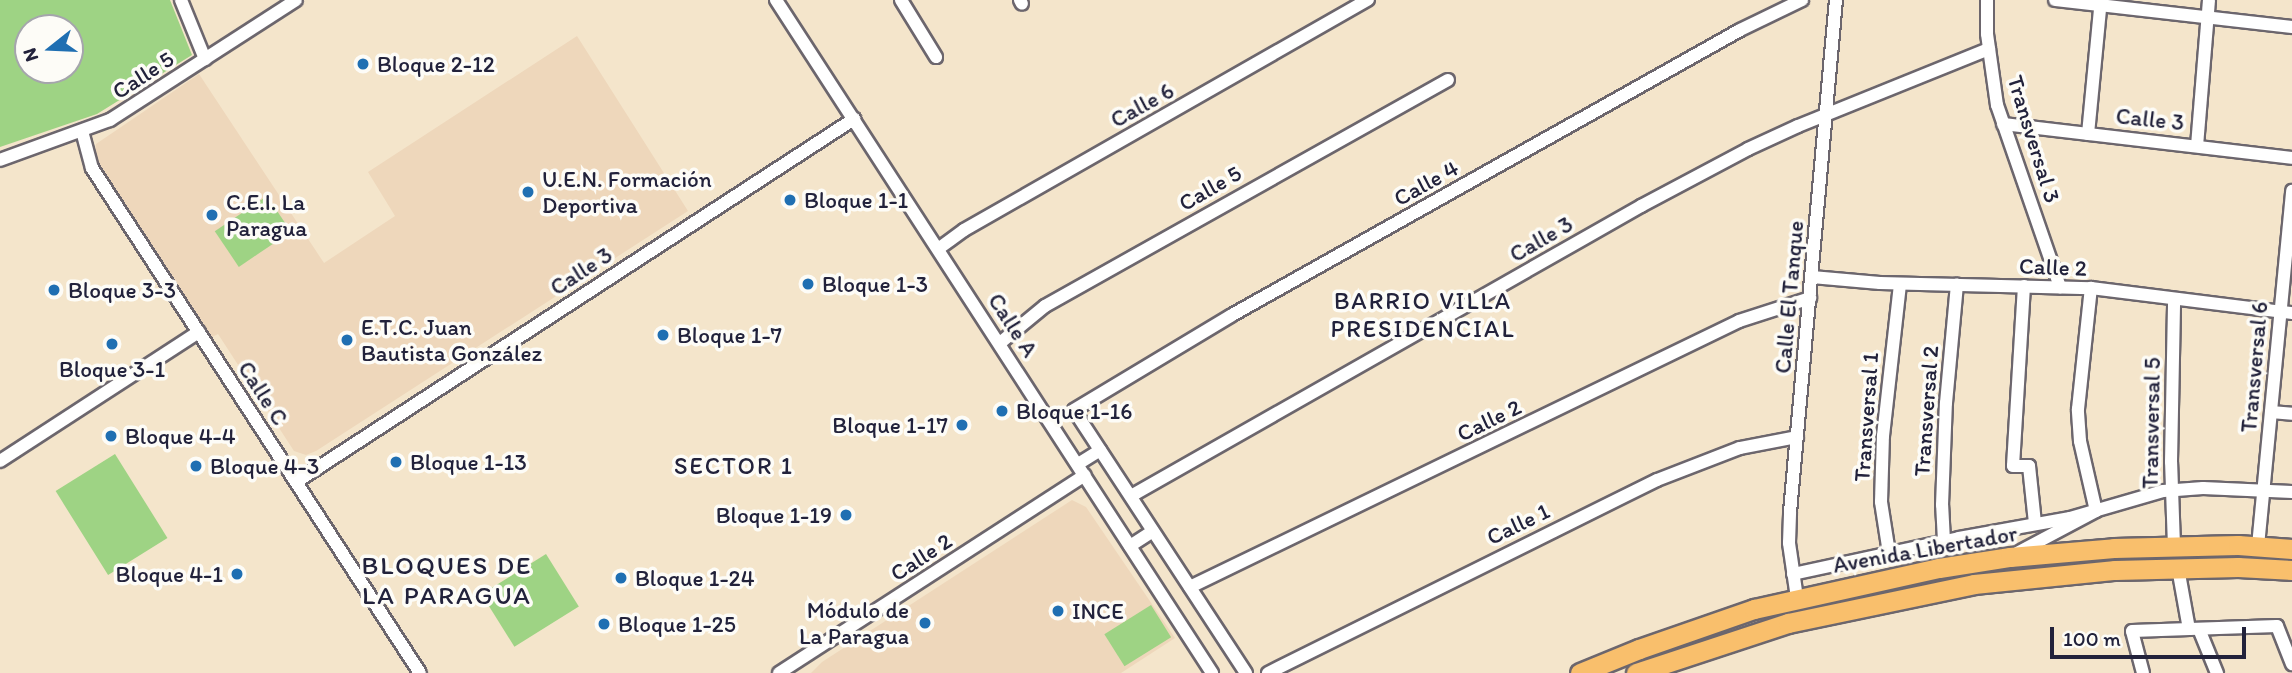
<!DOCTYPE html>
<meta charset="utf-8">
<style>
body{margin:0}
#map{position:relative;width:2292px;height:673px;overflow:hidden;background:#f4e5cb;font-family:Itim,sans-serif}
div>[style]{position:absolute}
.built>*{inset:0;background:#eed7bb}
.green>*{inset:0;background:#9ed384;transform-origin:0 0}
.roads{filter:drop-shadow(2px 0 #6c666d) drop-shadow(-2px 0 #6c666d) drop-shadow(0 2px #6c666d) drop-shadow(0 -2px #6c666d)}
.minor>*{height:12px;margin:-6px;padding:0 6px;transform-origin:6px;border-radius:6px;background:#fff}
.primary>*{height:19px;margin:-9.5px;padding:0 9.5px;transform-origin:9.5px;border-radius:9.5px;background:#f9bf6c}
.dots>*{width:19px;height:19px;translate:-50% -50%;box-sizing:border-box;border:4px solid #fdfcf7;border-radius:50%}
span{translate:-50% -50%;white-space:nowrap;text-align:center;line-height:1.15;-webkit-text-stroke:7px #fdfcf7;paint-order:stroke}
.poi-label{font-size:23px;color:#22223b}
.left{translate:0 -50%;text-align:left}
.right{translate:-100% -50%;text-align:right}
.street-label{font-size:23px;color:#22223b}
.neighbourhood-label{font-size:24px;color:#22223b;letter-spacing:2px}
.quarter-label{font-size:26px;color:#22223b;letter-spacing:2px}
.north{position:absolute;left:14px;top:14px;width:70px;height:70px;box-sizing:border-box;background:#fdfcf7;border:2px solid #a5a5ac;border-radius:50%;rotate:252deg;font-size:19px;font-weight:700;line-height:28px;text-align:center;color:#22223b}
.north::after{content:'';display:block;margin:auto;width:24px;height:32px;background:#1f6fb2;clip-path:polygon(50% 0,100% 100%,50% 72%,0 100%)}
.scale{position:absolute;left:2050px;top:627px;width:196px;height:32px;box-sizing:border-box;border:4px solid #22223b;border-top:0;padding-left:9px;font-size:21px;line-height:24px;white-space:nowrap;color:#22223b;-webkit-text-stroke:5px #fdfcf7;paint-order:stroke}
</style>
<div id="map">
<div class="built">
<i style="clip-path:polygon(577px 36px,688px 211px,316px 451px,306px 455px,294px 451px,218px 334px,212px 337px,100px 166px,95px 155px,96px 144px,199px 74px,324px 263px,395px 216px,368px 172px)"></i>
<i style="clip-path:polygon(1072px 500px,1086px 507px,1175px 638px,1121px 673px,811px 673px,822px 662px)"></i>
</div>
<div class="green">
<i style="clip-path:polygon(evenodd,0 0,170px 0,192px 55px,97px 114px,0 147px,0 0,28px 28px,70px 28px,70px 70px,28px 70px,28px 28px)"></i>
<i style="left:267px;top:196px;width:43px;height:63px;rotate:56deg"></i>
<i style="left:115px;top:454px;width:99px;height:70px;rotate:58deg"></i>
<i style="left:546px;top:554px;width:62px;height:76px;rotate:58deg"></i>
<i style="left:1151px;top:605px;width:38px;height:55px;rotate:58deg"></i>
</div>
<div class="roads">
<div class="minor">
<i style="left:181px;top:0;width:64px;rotate:67.9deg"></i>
<i style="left:776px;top:0;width:802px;rotate:57.06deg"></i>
<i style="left:901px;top:0;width:67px;rotate:58.4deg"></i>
<i style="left:1020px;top:0;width:4px;rotate:63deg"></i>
<i style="left:1987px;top:0;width:34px;rotate:90deg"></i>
<i style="left:1987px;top:34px;width:72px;rotate:82deg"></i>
<i style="left:1997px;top:105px;width:193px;rotate:70.9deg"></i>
<i style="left:2055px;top:0;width:239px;rotate:6.5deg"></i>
<i style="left:2003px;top:124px;width:291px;rotate:6.7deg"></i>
<i style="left:82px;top:131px;width:38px;rotate:75deg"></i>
<i style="left:92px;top:168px;width:602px;rotate:57deg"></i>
<i style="left:2088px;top:134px;width:135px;rotate:-84.5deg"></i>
<i style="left:2197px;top:146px;width:146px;rotate:-85.3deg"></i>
<i style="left:0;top:160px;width:117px;rotate:-20deg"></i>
<i style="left:110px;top:120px;width:221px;rotate:-32.8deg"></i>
<i style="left:938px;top:249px;width:32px;rotate:-36deg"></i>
<i style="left:964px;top:230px;width:465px;rotate:-29.7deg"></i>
<i style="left:1812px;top:277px;width:68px;rotate:5deg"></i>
<i style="left:1880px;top:283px;width:211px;rotate:1.4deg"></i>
<i style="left:2091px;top:288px;width:203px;rotate:7.1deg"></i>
<i style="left:2024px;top:286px;width:180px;rotate:93.5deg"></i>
<i style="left:2013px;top:466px;width:16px"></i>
<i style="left:2029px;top:466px;width:57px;rotate:84deg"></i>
<i style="left:1000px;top:343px;width:58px;rotate:-39.4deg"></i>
<i style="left:1045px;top:306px;width:462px;rotate:-29.3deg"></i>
<i style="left:2271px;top:412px;width:21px;rotate:5deg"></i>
<i style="left:0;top:461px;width:237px;rotate:-33deg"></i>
<i style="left:1078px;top:464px;width:26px;rotate:-32deg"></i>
<i style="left:296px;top:482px;width:666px;rotate:-33.05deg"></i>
<i style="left:1131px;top:496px;width:587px;rotate:-29.62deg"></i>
<i style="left:1641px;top:206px;width:121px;rotate:-28deg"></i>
<i style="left:1748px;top:149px;width:55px;rotate:-24.7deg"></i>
<i style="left:1798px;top:126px;width:206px;rotate:-22deg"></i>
<i style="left:1944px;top:541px;width:36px;rotate:-93deg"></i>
<i style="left:1942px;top:505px;width:102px;rotate:-87.8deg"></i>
<i style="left:1946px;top:403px;width:119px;rotate:-84.7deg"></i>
<i style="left:1130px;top:546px;width:27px;rotate:-33deg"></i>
<i style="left:2174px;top:546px;width:84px;rotate:-92deg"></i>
<i style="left:2171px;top:462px;width:163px;rotate:-88.9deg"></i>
<i style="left:2258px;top:546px;width:357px;rotate:-84.5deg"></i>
<i style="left:1889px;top:553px;width:52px;rotate:-98.9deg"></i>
<i style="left:1881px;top:502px;width:66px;rotate:-88.3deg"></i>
<i style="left:1883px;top:436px;width:153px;rotate:-83.6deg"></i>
<i style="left:2017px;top:553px;width:89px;rotate:-28deg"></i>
<i style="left:2096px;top:511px;width:72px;rotate:-102.9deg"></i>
<i style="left:2080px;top:441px;width:32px;rotate:-94deg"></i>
<i style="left:2078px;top:409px;width:122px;rotate:-83.9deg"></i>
<i style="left:2178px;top:568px;width:62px;rotate:79.8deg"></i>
<i style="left:1793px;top:574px;width:170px;rotate:-12.2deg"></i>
<i style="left:1959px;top:538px;width:113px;rotate:-10.2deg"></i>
<i style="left:2070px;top:518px;width:97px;rotate:-16.2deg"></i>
<i style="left:2163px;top:491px;width:40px;rotate:-4.3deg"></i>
<i style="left:2203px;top:488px;width:89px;rotate:2.6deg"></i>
<i style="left:1190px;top:587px;width:610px;rotate:-25.85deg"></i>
<i style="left:1739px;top:321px;width:75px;rotate:-17.9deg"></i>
<i style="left:1797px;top:598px;width:56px;rotate:-98.3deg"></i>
<i style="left:1789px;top:543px;width:31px;rotate:-88deg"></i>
<i style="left:1790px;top:512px;width:514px;rotate:-84.87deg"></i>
<i style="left:2199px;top:629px;width:48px;rotate:67.8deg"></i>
<i style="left:779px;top:673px;width:364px;rotate:-32.9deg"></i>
<i style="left:1246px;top:673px;width:314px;rotate:-123.2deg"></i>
<i style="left:1074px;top:410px;width:184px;rotate:-31deg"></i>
<i style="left:1232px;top:315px;width:582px;rotate:-29.29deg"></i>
<i style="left:1740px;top:30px;width:69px;rotate:-25.8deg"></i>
<i style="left:1268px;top:673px;width:434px;rotate:-26.4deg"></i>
<i style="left:1657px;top:480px;width:89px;rotate:-21.1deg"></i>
<i style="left:1740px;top:448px;width:58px;rotate:-10.9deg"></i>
<i style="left:2143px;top:673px;width:43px;rotate:-104.7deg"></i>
<i style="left:2132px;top:631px;width:145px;rotate:-2deg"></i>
<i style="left:2277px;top:626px;width:41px;rotate:68.5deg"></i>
</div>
<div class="primary">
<i style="left:1580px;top:673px;width:64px;rotate:-22.1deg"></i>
<i style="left:1639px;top:649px;width:122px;rotate:-19.2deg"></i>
<i style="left:1754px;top:609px;width:189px;rotate:-12.5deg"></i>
<i style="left:1939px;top:568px;width:72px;rotate:-8.8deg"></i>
<i style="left:2010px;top:557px;width:104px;rotate:-4.9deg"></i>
<i style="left:2114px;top:548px;width:124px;rotate:-1.4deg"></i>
<i style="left:2238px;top:545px;width:54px;rotate:4.2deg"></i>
<i style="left:1636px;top:673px;width:160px;rotate:-18.2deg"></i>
<i style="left:1788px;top:623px;width:190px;rotate:-11.8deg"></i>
<i style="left:1974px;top:584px;width:142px;rotate:-5.7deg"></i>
<i style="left:2115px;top:570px;width:123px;rotate:-1.4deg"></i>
<i style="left:2238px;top:567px;width:54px;rotate:3.2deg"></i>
</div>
</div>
<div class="dots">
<i style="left:363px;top:64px;background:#1f6fb2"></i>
<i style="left:528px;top:192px;background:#1f6fb2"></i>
<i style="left:790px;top:200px;background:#1f6fb2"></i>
<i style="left:212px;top:215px;background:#1f6fb2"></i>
<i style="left:808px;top:284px;background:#1f6fb2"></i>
<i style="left:54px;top:290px;background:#1f6fb2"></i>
<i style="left:663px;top:335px;background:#1f6fb2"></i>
<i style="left:347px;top:340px;background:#1f6fb2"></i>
<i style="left:112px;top:344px;background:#1f6fb2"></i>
<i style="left:1002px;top:411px;background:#1f6fb2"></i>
<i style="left:962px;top:425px;background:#1f6fb2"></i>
<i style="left:111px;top:436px;background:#1f6fb2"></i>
<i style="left:396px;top:462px;background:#1f6fb2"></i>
<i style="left:196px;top:466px;background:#1f6fb2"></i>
<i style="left:846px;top:515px;background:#1f6fb2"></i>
<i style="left:237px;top:574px;background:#1f6fb2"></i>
<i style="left:621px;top:578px;background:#1f6fb2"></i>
<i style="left:1058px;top:611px;background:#1f6fb2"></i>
<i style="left:925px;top:623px;background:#1f6fb2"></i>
<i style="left:604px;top:624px;background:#1f6fb2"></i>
</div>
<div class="poi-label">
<span class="left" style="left:377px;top:64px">Bloque 2-12</span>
<span class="left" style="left:542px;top:192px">U.E.N. Formación<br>Deportiva</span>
<span class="left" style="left:804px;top:200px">Bloque 1-1</span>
<span class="left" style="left:226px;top:215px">C.E.I. La<br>Paragua</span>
<span class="left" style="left:822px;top:284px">Bloque 1-3</span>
<span class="left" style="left:68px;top:290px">Bloque 3-3</span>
<span class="left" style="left:361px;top:340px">E.T.C. Juan<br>Bautista González</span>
<span class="left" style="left:677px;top:335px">Bloque 1-7</span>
<span style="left:112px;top:369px">Bloque 3-1</span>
<span class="left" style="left:1016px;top:411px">Bloque 1-16</span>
<span class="right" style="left:948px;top:425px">Bloque 1-17</span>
<span class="left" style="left:125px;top:436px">Bloque 4-4</span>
<span class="left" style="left:410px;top:462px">Bloque 1-13</span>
<span class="left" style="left:210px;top:466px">Bloque 4-3</span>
<span class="right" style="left:832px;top:515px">Bloque 1-19</span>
<span class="right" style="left:223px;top:574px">Bloque 4-1</span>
<span class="left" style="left:635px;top:578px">Bloque 1-24</span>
<span class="right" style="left:909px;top:623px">Módulo de<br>La Paragua</span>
<span class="left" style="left:1072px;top:611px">INCE</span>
<span class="left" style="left:618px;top:624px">Bloque 1-25</span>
</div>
<div class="street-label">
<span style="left:143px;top:75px;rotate:-33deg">Calle 5</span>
<span style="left:1142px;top:105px;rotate:-29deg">Calle 6</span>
<span style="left:2150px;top:119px;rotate:6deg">Calle 3</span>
<span style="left:2034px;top:139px;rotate:73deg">Transversal 3</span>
<span style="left:1426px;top:183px;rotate:-29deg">Calle 4</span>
<span style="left:1210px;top:188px;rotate:-30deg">Calle 5</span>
<span style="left:1541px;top:239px;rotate:-30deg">Calle 3</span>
<span style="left:2053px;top:267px;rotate:2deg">Calle 2</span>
<span style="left:581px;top:271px;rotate:-33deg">Calle 3</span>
<span style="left:1789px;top:297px;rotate:-85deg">Calle El Tanque</span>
<span style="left:1013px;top:325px;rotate:57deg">Calle A</span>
<span style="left:2254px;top:367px;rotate:-85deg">Transversal 6</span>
<span style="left:263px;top:393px;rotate:57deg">Calle C</span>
<span style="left:1926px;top:411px;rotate:-86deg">Transversal 2</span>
<span style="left:1866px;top:417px;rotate:-86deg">Transversal 1</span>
<span style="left:1489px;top:420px;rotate:-26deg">Calle 2</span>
<span style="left:2151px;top:423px;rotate:-89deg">Transversal 5</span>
<span style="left:1518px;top:524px;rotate:-26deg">Calle 1</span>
<span style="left:1925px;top:549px;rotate:-10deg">Avenida Libertador</span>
<span style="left:921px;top:557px;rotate:-33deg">Calle 2</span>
</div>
<div class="neighbourhood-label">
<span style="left:1423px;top:315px">BARRIO VILLA<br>PRESIDENCIAL</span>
<span style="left:734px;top:466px">SECTOR 1</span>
</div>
<div class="quarter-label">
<span style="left:447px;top:581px">BLOQUES DE<br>LA PARAGUA</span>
</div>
<div class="north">N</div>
<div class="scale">100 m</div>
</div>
